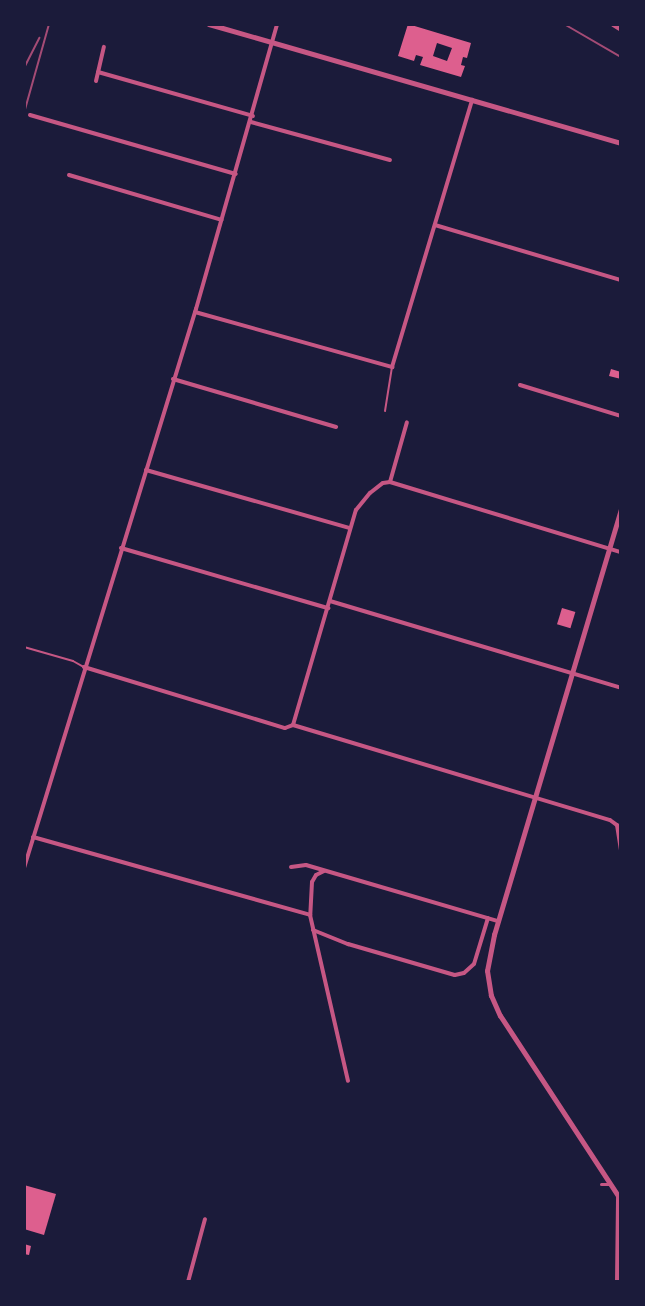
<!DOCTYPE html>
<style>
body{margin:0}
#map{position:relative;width:645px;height:1306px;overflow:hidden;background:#1b1b3a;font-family:Manrope,sans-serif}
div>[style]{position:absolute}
.building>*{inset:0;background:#dd5f8e;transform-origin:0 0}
.service>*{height:2px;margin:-1px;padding:0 1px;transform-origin:1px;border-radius:1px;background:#c65784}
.pedestrian>*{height:3px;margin:-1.5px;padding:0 1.5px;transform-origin:1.5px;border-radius:1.5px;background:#c65784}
.minor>*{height:4px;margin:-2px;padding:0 2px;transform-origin:2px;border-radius:2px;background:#c65784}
.tertiary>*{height:4.5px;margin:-2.25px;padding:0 2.25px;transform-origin:2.25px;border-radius:2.25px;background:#c65784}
.rail>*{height:2px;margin:-1px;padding:0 1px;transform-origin:1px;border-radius:1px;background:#a44b75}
span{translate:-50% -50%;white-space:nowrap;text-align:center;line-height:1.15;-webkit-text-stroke:6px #1b1b3a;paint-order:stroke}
.frame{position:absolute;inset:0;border:26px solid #1b1b3a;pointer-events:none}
</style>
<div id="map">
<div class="building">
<i style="clip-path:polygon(evenodd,408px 24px,471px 43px,467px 58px,463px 57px,461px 65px,465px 66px,461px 77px,420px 65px,423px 57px,416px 55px,414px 61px,398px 56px,408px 24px,437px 43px,452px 48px,447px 61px,433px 56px,437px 43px)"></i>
<i style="clip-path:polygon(611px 369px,621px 372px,621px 379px,609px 376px)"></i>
<i style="left:562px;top:608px;width:14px;height:17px;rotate:17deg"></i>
<i style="clip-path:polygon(24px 1185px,56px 1194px,44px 1235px,24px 1229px)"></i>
<i style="clip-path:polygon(24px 1244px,31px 1246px,29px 1255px,24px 1254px)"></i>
</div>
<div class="service">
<i style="left:385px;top:411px;width:45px;rotate:-81deg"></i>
<i style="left:24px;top:647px;width:51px;rotate:15.9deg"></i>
<i style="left:73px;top:661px;width:13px;rotate:29deg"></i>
</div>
<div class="pedestrian">
<i style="left:601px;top:1184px;width:9px"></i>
</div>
<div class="minor">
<i style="left:98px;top:72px;width:161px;rotate:15.8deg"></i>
<i style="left:96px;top:81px;width:35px;rotate:-77deg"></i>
<i style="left:30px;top:115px;width:214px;rotate:16deg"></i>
<i style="left:251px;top:122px;width:144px;rotate:15.3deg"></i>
<i style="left:69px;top:175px;width:159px;rotate:16.4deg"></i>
<i style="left:435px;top:225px;width:194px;rotate:16.5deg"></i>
<i style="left:195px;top:312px;width:205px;rotate:15.6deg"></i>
<i style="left:392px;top:367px;width:279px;rotate:-73.3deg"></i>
<i style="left:173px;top:379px;width:170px;rotate:16.4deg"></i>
<i style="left:520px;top:385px;width:106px;rotate:17.1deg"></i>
<i style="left:146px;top:470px;width:212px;rotate:15.9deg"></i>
<i style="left:390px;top:482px;width:241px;rotate:16.9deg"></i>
<i style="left:121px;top:548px;width:216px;rotate:16.2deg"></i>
<i style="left:330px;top:601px;width:304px;rotate:16.6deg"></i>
<i style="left:84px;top:667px;width:210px;rotate:16.9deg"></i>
<i style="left:285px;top:728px;width:9px;rotate:-21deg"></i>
<i style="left:293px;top:725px;width:331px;rotate:16.7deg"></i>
<i style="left:610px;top:820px;width:9px;rotate:36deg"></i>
<i style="left:617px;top:825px;width:26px;rotate:81deg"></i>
<i style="left:293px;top:725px;width:224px;rotate:-73.7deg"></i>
<i style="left:356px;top:510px;width:22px;rotate:-51deg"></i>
<i style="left:370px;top:493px;width:16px;rotate:-38deg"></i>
<i style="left:383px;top:483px;width:7px;rotate:-8deg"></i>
<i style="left:390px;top:482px;width:62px;rotate:-74.2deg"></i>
<i style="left:33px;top:837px;width:288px;rotate:15.7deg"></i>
<i style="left:291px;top:867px;width:15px;rotate:-8deg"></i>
<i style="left:306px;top:865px;width:200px;rotate:16.3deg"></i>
<i style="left:24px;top:868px;width:585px;rotate:-72.9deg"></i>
<i style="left:196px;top:309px;width:296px;rotate:-74.1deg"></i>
<i style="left:324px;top:871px;width:9px;rotate:153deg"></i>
<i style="left:316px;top:875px;width:8px;rotate:120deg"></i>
<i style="left:312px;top:882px;width:33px;rotate:93deg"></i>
<i style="left:310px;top:915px;width:170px;rotate:77.1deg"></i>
<i style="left:313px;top:930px;width:38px;rotate:22deg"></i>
<i style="left:348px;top:944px;width:111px;rotate:16.2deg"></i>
<i style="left:455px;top:975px;width:9px;rotate:-13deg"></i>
<i style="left:464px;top:973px;width:13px;rotate:-42deg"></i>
<i style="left:474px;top:964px;width:48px;rotate:-73.1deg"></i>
<i style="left:188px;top:1282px;width:65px;rotate:-74.9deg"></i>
</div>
<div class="tertiary">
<i style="left:209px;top:24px;width:429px;rotate:16.1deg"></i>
<i style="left:613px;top:24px;width:9px;rotate:32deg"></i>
<i style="left:617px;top:1282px;width:86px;rotate:-89.3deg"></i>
<i style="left:618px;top:1196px;width:215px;rotate:-123.2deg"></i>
<i style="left:500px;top:1016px;width:22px;rotate:-114deg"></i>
<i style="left:491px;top:996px;width:25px;rotate:-99deg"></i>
<i style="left:487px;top:971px;width:37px;rotate:-79deg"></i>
<i style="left:494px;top:935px;width:444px;rotate:-73.4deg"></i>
</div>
<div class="rail">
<i style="left:564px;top:24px;width:66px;rotate:30.1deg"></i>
<i style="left:24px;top:68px;width:34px;rotate:-63deg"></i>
<i style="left:24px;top:113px;width:92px;rotate:-74.3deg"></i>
</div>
<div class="frame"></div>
</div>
